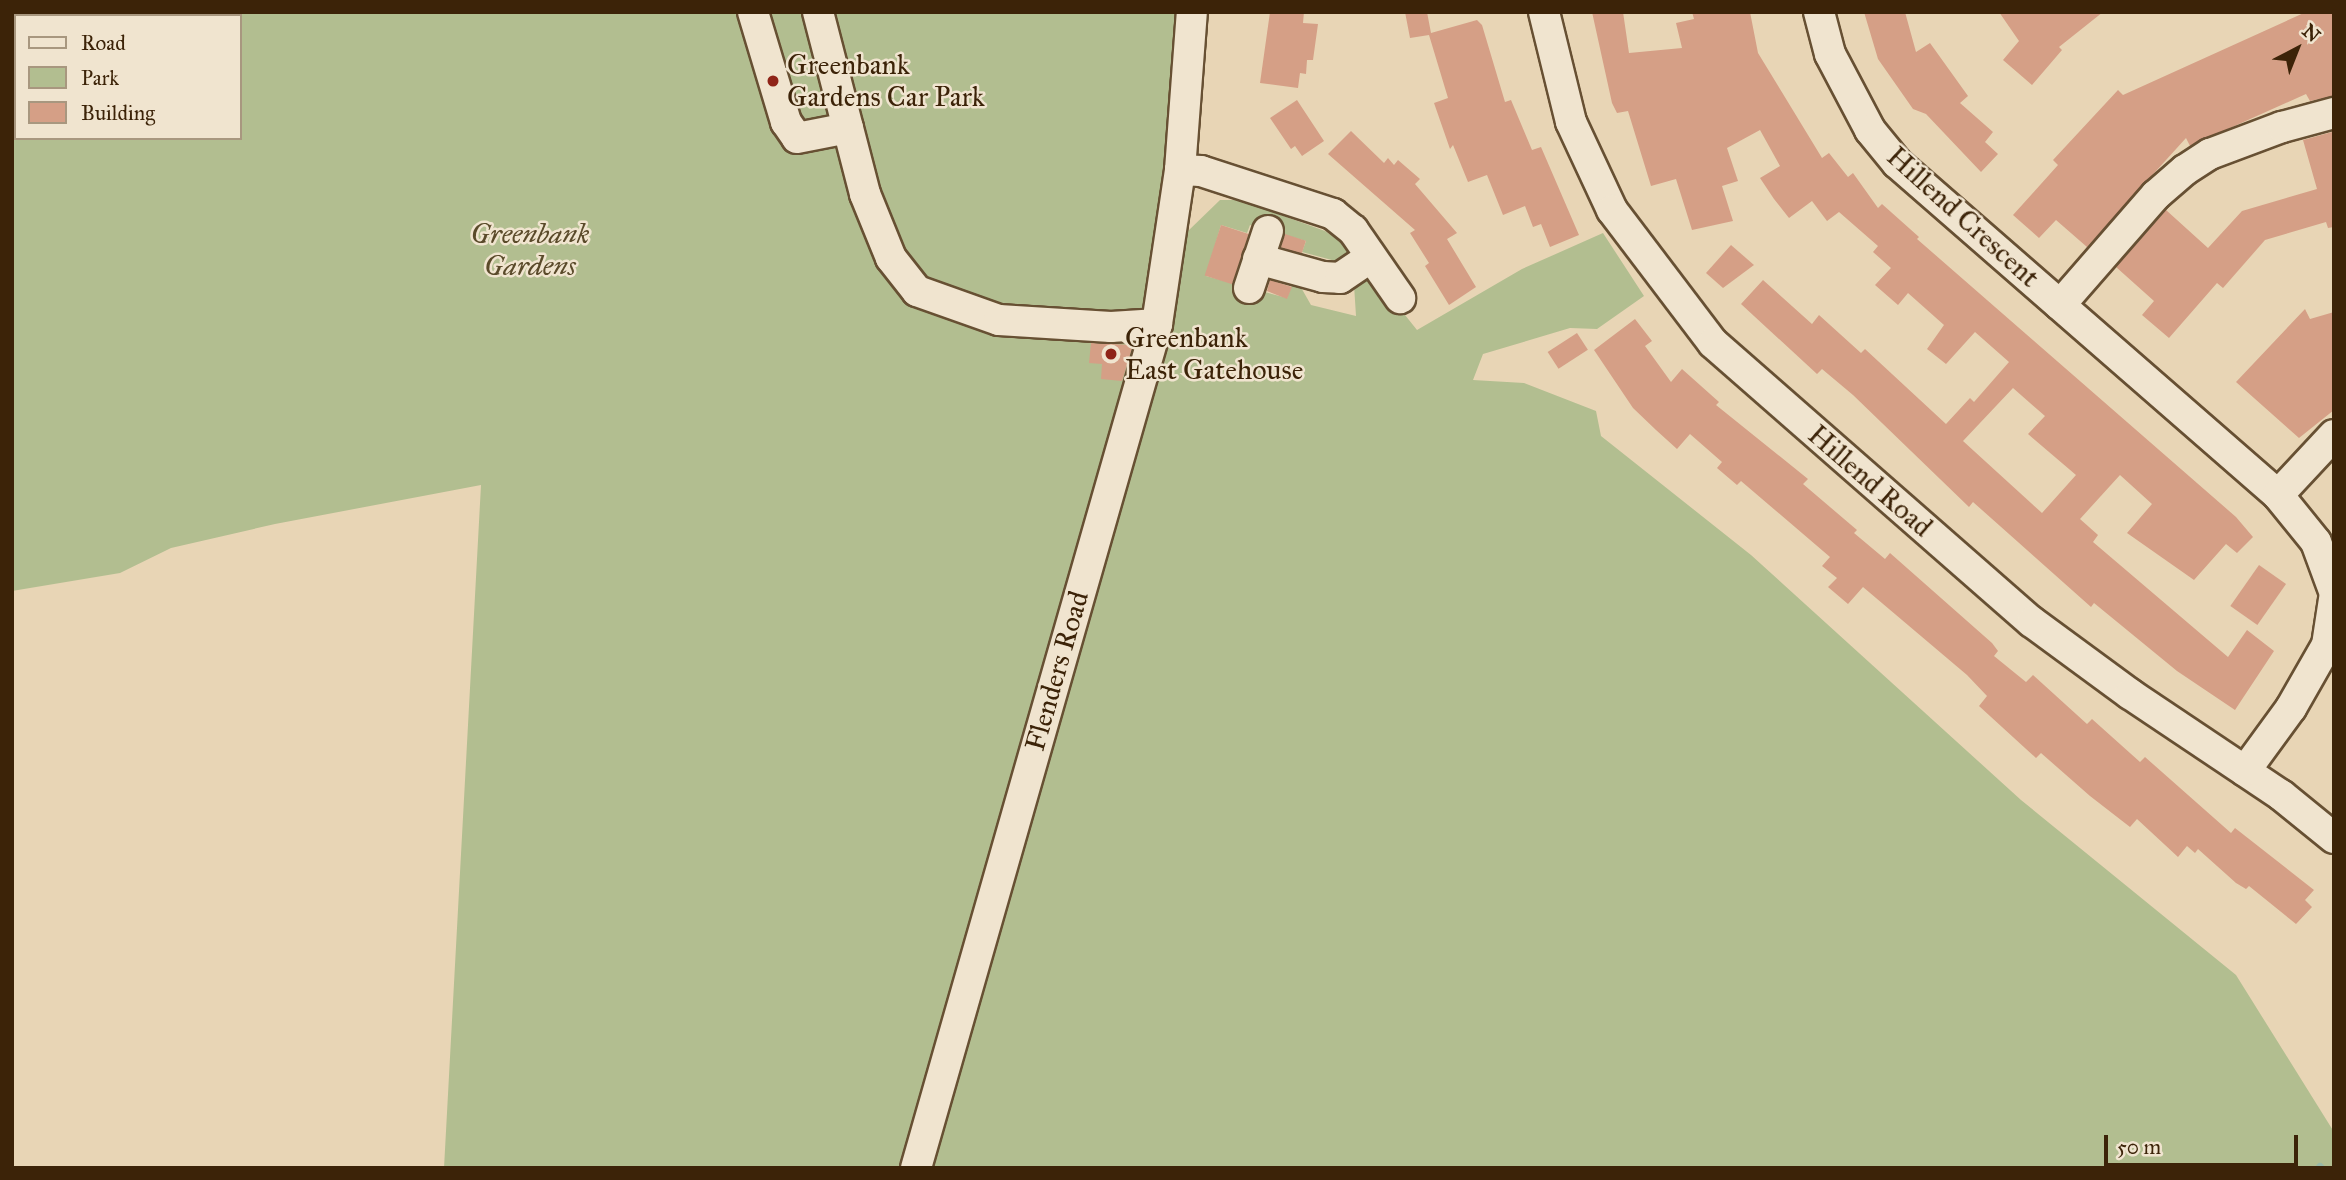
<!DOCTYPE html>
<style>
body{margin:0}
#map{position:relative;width:2346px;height:1180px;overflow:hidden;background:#e8d5b5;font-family:"IM FELL Great Primer",serif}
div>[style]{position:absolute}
.green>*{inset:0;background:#b2be90}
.stream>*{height:8px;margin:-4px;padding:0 4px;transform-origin:4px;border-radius:4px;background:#98b9a8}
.building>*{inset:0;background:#d59f86;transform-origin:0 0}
.roads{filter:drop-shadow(2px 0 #675033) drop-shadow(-2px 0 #675033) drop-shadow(0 2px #675033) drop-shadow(0 -2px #675033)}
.minor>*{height:30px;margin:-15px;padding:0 15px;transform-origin:15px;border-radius:15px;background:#f0e4cf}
.dots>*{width:19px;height:19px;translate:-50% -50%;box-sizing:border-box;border:4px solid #f0e4cf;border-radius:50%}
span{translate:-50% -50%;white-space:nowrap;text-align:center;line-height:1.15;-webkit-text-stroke:5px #f0e4cf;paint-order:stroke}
.poi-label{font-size:28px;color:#3c2308}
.left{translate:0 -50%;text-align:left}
.street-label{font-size:28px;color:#3c2308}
.park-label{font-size:28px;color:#5a4a2a;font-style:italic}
.frame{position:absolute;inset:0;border:14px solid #3c2308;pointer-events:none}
.legend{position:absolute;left:14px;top:14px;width:228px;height:126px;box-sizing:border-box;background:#f0e4cf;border:2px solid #a8977f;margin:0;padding:9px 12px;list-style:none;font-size:21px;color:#3c2308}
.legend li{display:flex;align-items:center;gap:14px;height:35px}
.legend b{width:35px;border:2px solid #a8977f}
.north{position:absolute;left:2262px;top:14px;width:70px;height:70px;-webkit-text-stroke:5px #f0e4cf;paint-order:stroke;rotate:42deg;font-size:19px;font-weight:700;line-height:28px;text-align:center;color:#3c2308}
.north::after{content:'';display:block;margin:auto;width:24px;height:32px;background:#3c2308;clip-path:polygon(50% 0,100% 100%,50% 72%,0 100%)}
.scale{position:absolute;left:2104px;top:1135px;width:194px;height:32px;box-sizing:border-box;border:4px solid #3c2308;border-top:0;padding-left:9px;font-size:21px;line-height:24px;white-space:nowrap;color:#3c2308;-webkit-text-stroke:5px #f0e4cf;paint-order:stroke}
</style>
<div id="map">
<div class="green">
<i style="clip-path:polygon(evenodd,12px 12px,1182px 12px,1164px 210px,1125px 419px,905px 1168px,444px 1168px,481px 485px,275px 524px,171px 548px,120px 573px,12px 591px,12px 12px,16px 16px,240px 16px,240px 138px,16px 138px,16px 16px)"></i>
<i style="clip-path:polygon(1220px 200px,1240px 200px,1325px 231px,1350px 248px,1350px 258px,1343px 263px,1302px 252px,1306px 241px,1250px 225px,1247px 233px,1221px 225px,1206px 276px,1287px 298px,1295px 277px,1311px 305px,1356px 316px,1354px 285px,1369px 279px,1387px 303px,1397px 305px,1417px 330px,1522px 269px,1603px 233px,1644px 296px,1597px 329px,1570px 328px,1483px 354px,1473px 380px,1524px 383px,1596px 411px,1601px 436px,1751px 555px,2021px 800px,2236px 975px,2334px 1132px,2334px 1168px,927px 1168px,1180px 284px,1187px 232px)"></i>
</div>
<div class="stream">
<i style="left:2320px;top:1167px;width:1px;rotate:45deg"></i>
</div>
<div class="building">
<i style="clip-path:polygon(1270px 12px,1304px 12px,1303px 23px,1318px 24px,1313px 60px,1307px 60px,1306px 74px,1300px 73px,1298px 88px,1260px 83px)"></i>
<i style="clip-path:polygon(1405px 12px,1427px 12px,1431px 33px,1477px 20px,1482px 25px,1505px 102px,1511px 100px,1532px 150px,1541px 147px,1579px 235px,1550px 247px,1541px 224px,1533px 227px,1525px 206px,1503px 215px,1487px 175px,1468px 182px,1453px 145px,1450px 149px,1434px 103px,1448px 98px,1429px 35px,1410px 38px)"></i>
<i style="clip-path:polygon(evenodd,1592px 12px,1623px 12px,1629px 53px,1682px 48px,1676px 23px,1694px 19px,1692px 12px,1750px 12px,1758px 53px,1822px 158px,1829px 153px,1848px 177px,1853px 173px,1878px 208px,1882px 204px,1919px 237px,1917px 239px,2236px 517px,2253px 537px,2237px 553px,2226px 544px,2194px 580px,2127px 533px,2152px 504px,2120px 475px,2080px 519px,2098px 535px,2093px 542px,2228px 657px,2247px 630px,2274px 651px,2235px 710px,2177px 671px,2094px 603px,2091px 607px,1973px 502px,1969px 507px,1853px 395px,1822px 369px,1817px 374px,1741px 304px,1763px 280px,1812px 324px,1819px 315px,1861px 353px,1865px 349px,1946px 424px,1970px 398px,1974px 402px,2009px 362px,1975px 332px,1946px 364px,1927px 349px,1944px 325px,1908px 293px,1898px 305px,1875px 285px,1891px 268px,1873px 252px,1878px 246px,1839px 212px,1827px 221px,1812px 201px,1789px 218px,1774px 199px,1760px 178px,1780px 166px,1760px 130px,1727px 148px,1738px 181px,1722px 186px,1733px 221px,1692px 230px,1676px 179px,1651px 186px,1628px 111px,1617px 113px,1612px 103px,1592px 12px,2013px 388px,2045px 416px,2028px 434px,2076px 475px,2042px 513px,1963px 441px,2013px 388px)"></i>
<i style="clip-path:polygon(1864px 12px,1905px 12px,1916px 52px,1930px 43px,1968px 96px,1960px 103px,1993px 132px,1985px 142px,1998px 154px,1981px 172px,1926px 114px,1913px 109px,1878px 59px)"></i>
<i style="clip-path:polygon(1999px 12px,2103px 12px,2059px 47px,2062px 50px,2032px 85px,2003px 60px,2019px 41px)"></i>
<i style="clip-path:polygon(2306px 12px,2334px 12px,2334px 96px,2310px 101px,2306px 94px,2190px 146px,2186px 138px,2087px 247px,2056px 220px,2039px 238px,2013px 215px,2058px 165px,2053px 160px,2118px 90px,2123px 95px)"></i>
<i style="clip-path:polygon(1297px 100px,1324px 141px,1302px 156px,1295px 146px,1291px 149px,1270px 118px)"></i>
<i style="clip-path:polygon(1351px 131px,1384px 163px,1388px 158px,1394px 165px,1398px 160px,1420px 179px,1415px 184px,1457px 233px,1447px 239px,1476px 287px,1449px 305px,1425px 266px,1429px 263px,1410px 233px,1415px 230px,1328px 154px)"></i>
<i style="clip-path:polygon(2332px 132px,2334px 227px,2328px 228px,2326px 222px,2265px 240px,2223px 288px,2217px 283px,2169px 338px,2142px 315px,2154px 301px,2116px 267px,2166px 210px,2208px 248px,2242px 211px,2317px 189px,2303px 140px)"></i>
<i style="left:1221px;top:225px;width:29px;height:53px;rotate:18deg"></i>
<i style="left:1285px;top:234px;width:22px;height:14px;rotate:18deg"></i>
<i style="clip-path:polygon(1731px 245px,1754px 265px,1723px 288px,1706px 273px)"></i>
<i style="clip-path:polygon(1270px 280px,1292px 287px,1287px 299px,1267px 291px)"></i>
<i style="clip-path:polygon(2305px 309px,2310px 319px,2334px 312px,2334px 410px,2299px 438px,2236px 382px)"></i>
<i style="clip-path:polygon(1635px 319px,1652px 341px,1645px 346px,1671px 382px,1682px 369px,1719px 402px,1716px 405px,1808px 479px,1803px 484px,1857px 530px,1854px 533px,1885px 559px,1890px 553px,1992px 643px,1998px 651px,1994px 656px,2026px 682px,2033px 675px,2087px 724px,2092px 719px,2140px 762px,2145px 757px,2231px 833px,2235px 828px,2314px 890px,2305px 900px,2312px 907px,2296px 924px,2249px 886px,2246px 889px,2236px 883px,2198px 849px,2195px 853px,2187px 846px,2178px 857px,2137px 819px,2130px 827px,2090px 796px,2041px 753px,2036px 758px,1979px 706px,1987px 696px,1967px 675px,1863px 587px,1848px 604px,1828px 587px,1837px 578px,1822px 566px,1830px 557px,1741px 481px,1737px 485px,1717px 468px,1722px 462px,1690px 434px,1677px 449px,1656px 430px,1633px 408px,1594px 350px)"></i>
<i style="left:1577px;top:333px;width:20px;height:35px;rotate:57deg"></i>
<i style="clip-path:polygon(1091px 343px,1133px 345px,1122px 381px,1101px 379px,1102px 364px,1089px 363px)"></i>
<i style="left:2259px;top:565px;width:33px;height:50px;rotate:35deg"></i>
</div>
<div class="roads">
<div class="minor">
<i style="left:753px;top:12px;width:115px;rotate:73.3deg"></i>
<i style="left:786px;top:122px;width:19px;rotate:55deg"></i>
<i style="left:797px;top:138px;width:52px;rotate:-11.1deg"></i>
<i style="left:818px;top:12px;width:188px;rotate:75.5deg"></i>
<i style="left:865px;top:194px;width:69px;rotate:67.9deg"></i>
<i style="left:891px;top:258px;width:42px;rotate:51.8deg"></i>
<i style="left:917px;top:291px;width:87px;rotate:19.5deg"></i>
<i style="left:999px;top:320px;width:112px;rotate:3.6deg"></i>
<i style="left:1111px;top:327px;width:46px;rotate:-3.7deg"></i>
<i style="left:1544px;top:12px;width:113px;rotate:76.2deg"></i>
<i style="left:1571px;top:122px;width:97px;rotate:65deg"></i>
<i style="left:1612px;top:210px;width:167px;rotate:52.8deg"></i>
<i style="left:1713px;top:343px;width:424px;rotate:41.2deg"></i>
<i style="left:2032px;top:622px;width:122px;rotate:36.3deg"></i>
<i style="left:2130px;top:694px;width:182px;rotate:33.8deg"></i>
<i style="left:2281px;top:795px;width:68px;rotate:39.1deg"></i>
<i style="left:1819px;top:12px;width:43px;rotate:75.3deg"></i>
<i style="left:1830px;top:54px;width:86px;rotate:62.2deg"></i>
<i style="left:1870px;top:130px;width:43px;rotate:50.7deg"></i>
<i style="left:1897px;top:163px;width:505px;rotate:41.07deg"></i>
<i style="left:2278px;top:495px;width:60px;rotate:51deg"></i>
<i style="left:2316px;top:542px;width:52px;rotate:69.8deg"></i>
<i style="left:1180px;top:170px;width:21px;rotate:3deg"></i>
<i style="left:1201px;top:171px;width:139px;rotate:18deg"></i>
<i style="left:1333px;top:214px;width:26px;rotate:39deg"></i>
<i style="left:1353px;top:230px;width:83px;rotate:55.3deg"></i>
<i style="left:1258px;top:259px;width:67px;rotate:15.5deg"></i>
<i style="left:1323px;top:277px;width:17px;rotate:3deg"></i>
<i style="left:1340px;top:278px;width:37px;rotate:-34deg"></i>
<i style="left:1249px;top:288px;width:60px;rotate:-71.6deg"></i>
<i style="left:2060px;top:305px;width:146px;rotate:-48.9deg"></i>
<i style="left:2156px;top:195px;width:38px;rotate:-41deg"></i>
<i style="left:2185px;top:170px;width:30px;rotate:-33deg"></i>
<i style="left:2210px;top:154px;width:77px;rotate:-20.6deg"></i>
<i style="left:2282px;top:127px;width:54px;rotate:-15.1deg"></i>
<i style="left:2278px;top:495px;width:82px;rotate:-47deg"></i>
<i style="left:2245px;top:771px;width:78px;rotate:-53.9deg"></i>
<i style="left:2291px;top:708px;width:73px;rotate:-60.3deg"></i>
<i style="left:2327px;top:645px;width:47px;rotate:-81.3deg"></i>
<i style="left:916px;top:1168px;width:878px;rotate:-74.06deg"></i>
<i style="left:1157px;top:324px;width:156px;rotate:-81.5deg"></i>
<i style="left:1180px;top:170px;width:158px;rotate:-85.7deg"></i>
</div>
</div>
<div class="dots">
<i style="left:773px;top:81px;background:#8f2418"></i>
<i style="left:1111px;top:354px;background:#8f2418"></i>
</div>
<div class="poi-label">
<span class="left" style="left:787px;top:81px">Greenbank<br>Gardens Car Park</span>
<span class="left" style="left:1125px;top:354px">Greenbank<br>East Gatehouse</span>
</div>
<div class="street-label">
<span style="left:1963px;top:217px;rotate:42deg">Hillend Crescent</span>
<span style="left:1870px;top:481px;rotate:41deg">Hillend Road</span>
<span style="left:1057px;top:671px;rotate:-74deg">Flenders Road</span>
</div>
<div class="park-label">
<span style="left:530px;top:250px">Greenbank<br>Gardens</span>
</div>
<div class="frame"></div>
<ul class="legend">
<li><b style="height:9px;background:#f0e4cf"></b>Road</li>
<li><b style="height:19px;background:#b2be90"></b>Park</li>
<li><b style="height:19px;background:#d59f86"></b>Building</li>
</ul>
<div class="north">N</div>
<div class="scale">50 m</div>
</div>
